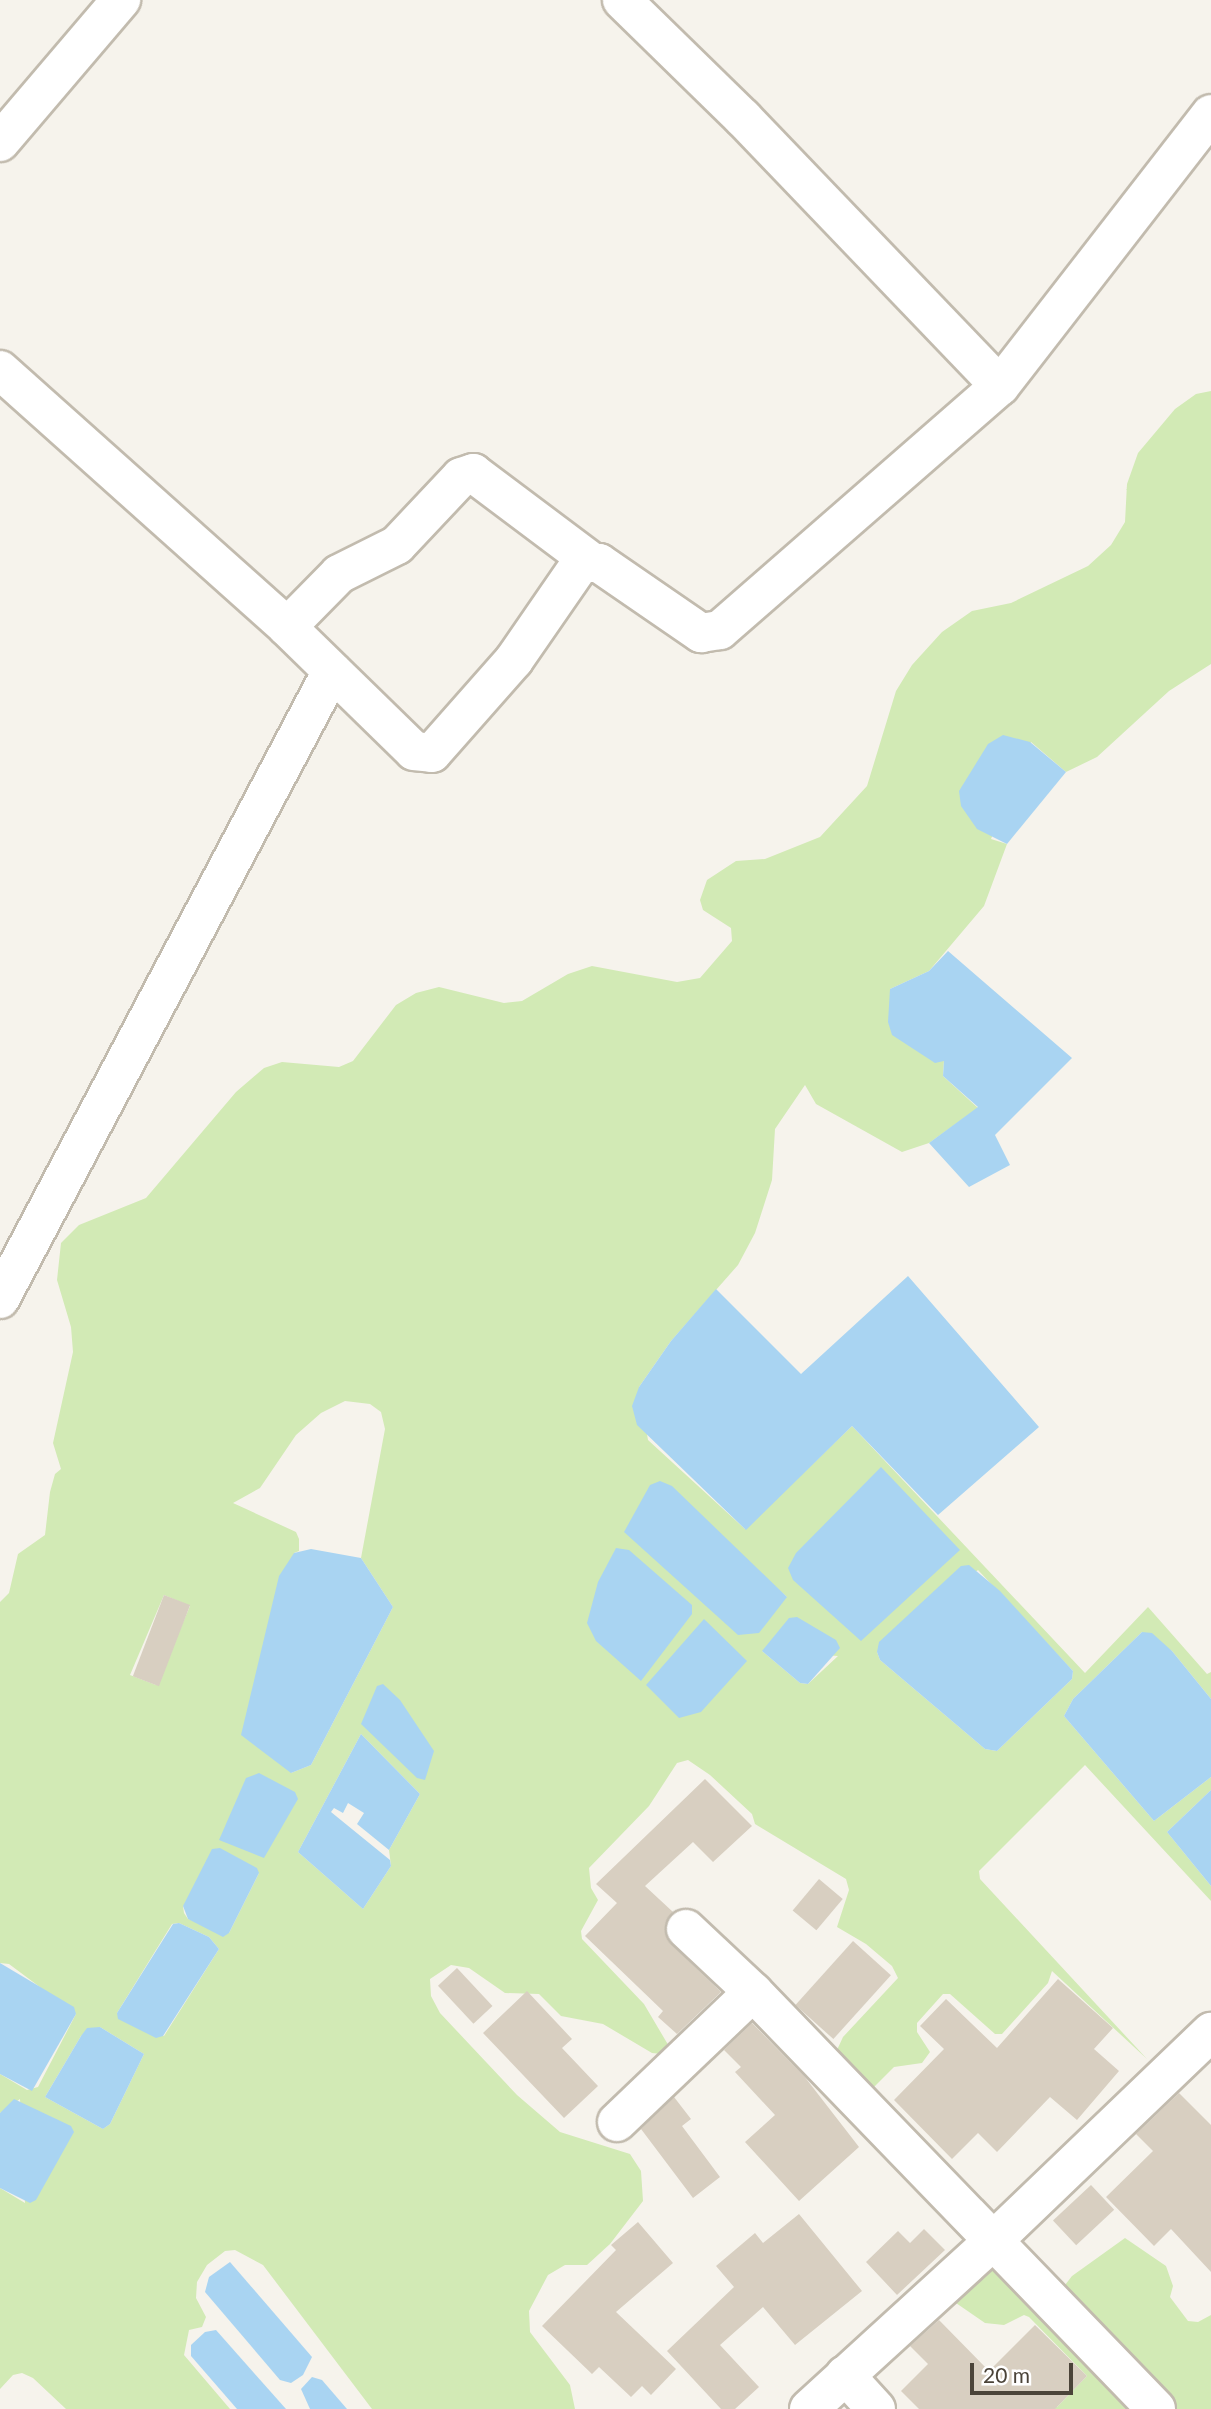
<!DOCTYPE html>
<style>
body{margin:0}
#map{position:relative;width:1211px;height:2409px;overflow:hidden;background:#f6f3ec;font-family:Lato,sans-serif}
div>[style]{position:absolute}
.green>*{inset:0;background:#d2eab5}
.water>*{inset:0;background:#a9d4f2}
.building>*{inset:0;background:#d8cfc1;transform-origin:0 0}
.roads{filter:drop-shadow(2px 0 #c2bbae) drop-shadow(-2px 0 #c2bbae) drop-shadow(0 2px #c2bbae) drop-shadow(0 -2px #c2bbae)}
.minor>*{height:38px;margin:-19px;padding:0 19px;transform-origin:19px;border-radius:19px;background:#fff}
.tertiary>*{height:38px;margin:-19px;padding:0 19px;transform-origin:19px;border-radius:19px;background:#fff}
span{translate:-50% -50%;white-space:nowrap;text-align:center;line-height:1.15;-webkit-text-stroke:6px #fff;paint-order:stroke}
.scale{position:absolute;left:970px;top:2363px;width:103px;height:32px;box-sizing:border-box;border:4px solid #4b4439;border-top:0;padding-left:9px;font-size:21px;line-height:24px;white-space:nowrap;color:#4b4439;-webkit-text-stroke:5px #fff;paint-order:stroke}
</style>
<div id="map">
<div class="green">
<i style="clip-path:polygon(evenodd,1211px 391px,1211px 664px,1169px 691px,1097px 757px,1066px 772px,1031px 742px,991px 839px,1007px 844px,984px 906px,929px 971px,890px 989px,944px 1060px,943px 1076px,978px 1108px,929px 1143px,902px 1152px,816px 1104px,805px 1085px,775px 1129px,772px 1180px,755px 1233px,738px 1265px,671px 1341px,639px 1387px,648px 1440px,745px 1529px,852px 1426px,1085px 1673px,1148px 1607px,1207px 1674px,1211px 1672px,1211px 1699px,1172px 1651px,1142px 1632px,1073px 1699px,1064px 1716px,1154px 1821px,1211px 1777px,1211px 1790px,1167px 1832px,1211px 1886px,1211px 1901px,1085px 1765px,979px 1871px,980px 1879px,1147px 2059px,1052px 1971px,1048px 1983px,1002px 2034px,995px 2034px,950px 1994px,943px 1994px,917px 2023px,917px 2032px,930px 2052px,922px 2063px,894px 2067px,874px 2087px,864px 2086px,839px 2059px,837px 2050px,843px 2037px,898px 1978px,892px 1966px,866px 1944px,837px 1927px,849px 1890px,846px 1879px,755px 1824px,752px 1814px,710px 1775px,688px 1760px,677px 1763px,649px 1806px,589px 1868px,591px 1888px,598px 1900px,581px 1931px,582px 1939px,644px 2004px,670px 2048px,662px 2054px,652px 2053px,603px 2024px,561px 2016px,539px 1994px,505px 1993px,469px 1968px,451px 1965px,430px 1979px,431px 1996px,440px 2013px,517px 2095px,560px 2132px,630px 2154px,641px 2171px,643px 2201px,610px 2244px,587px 2265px,565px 2265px,548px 2275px,529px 2311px,530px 2332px,570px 2385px,575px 2409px,372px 2409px,263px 2265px,235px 2250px,225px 2251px,207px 2265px,197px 2282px,196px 2298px,206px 2317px,202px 2327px,189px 2330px,184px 2355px,230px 2409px,66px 2409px,33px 2378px,22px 2373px,13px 2375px,0 2389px,0 2188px,25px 2203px,20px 2099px,0 2113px,0 2074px,27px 2090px,38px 2087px,76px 2014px,9px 1964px,0 1963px,0 1602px,9px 1593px,18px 1554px,45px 1535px,50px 1492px,55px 1474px,61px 1469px,53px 1443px,73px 1352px,71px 1327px,57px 1280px,61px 1243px,79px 1225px,146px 1198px,236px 1092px,264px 1068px,282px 1062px,339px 1067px,353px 1061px,396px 1005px,416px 993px,439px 987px,504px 1003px,522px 1001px,568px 974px,592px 966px,677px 982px,700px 978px,732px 941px,731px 928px,703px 910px,700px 900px,707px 880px,736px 861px,765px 859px,820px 837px,867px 786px,896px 691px,912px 665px,942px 632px,972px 611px,1011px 603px,1088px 566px,1111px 545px,1125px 522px,1127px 484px,1138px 453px,1175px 409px,1196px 394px,1211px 391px,345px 1401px,370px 1404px,381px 1412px,385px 1429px,361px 1558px,393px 1607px,311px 1765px,291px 1773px,294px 1553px,299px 1551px,299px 1539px,296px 1532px,233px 1503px,260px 1488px,296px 1435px,321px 1413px,345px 1401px,1211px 391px,652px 1554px,748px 1562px,787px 1597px,671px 1569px,652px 1554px,1211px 391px,978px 1570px,1073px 1671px,1072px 1679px,997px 1751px,985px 1749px,880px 1660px,877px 1652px,978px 1570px,1211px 391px,164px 1595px,190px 1606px,156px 1685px,130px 1675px,164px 1595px,1211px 391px,762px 1651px,838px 1656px,808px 1684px,800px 1683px,762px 1651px,1211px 391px,361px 1734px,420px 1794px,389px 1850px,391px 1866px,363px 1909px,298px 1852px,361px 1734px,1211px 391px,259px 1873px,229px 1933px,188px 1919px,184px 1913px,183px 1906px,259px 1873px,1211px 391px,179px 1923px,209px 1937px,219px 1949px,164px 2036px,117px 2013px,172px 1924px,179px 1923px,1211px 391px,100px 2027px,144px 2054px,110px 2124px,103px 2129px,45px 2097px,81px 2036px,100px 2027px)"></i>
<i style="clip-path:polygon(1125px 2238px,1166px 2266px,1173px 2286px,1170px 2297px,1188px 2321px,1198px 2322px,1211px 2315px,1211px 2409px,1169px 2409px,1066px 2299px,1065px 2285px,1072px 2276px)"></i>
<i style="clip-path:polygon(993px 2250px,1139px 2409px,1008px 2409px,1057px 2407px,1087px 2376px,1029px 2317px,1024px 2315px,1004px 2325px,985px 2323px,956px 2303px,956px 2294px)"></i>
</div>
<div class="water">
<i style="clip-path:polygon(1003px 735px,1030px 742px,1066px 772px,1007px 844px,977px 829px,961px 806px,959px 791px,988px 744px)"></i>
<i style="clip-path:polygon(948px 951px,1072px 1058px,995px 1135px,1010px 1165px,969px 1187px,929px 1143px,978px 1107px,943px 1076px,944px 1061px,935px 1063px,892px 1035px,888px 1022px,890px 989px,929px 971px)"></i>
<i style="clip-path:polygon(908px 1276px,1039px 1427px,938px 1515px,852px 1426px,746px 1530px,637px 1425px,632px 1406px,639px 1387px,671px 1341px,716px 1289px,801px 1374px)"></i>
<i style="clip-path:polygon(881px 1467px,960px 1550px,861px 1641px,793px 1580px,788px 1568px,796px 1553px)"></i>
<i style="clip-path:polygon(660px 1481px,672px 1486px,787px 1597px,759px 1633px,738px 1635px,624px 1532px,650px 1485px)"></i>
<i style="clip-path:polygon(616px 1548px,629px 1550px,692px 1605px,692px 1614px,641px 1681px,596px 1641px,587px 1623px,598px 1582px)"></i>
<i style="clip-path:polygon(311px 1549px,361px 1558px,393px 1607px,311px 1765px,291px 1773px,241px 1735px,279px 1576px,294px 1553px)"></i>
<i style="clip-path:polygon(969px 1565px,1000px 1591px,1073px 1671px,1072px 1679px,997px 1751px,985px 1749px,880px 1660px,877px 1652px,879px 1642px,961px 1566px)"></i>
<i style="clip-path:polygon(797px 1617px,836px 1640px,840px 1648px,808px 1684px,800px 1683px,762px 1651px,789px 1618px)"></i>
<i style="clip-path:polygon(704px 1619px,747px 1661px,701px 1712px,679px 1718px,646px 1685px)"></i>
<i style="clip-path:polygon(1142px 1632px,1152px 1633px,1172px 1651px,1211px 1699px,1211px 1777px,1154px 1821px,1064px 1716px,1073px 1699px)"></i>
<i style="clip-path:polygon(383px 1684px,400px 1700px,434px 1751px,425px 1780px,417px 1778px,361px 1724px,377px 1686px)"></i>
<i style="clip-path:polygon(361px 1734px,420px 1794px,389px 1850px,357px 1824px,364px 1813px,348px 1803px,343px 1813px,334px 1808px,331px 1812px,390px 1860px,391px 1866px,363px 1909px,298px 1852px)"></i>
<i style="clip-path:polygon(259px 1773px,295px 1792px,298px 1799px,264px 1858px,219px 1840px,246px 1778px)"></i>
<i style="clip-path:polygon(1211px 1790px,1211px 1886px,1167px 1832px)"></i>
<i style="clip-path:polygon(220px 1848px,257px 1868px,259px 1873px,229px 1933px,223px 1937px,188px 1919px,183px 1906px,212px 1849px)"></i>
<i style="clip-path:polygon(179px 1923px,209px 1937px,219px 1949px,163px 2036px,156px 2038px,118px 2019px,117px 2013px,173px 1924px)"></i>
<i style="clip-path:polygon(0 1963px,74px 2007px,76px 2014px,32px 2091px,0 2074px)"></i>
<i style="clip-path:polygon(100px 2027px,144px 2054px,110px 2124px,103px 2129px,45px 2097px,81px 2036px,87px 2028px)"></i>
<i style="clip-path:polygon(14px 2099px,71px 2126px,74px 2132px,36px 2200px,30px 2203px,0 2188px,0 2113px)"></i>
<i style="clip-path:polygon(230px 2262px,312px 2357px,303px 2375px,291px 2383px,280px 2380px,205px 2292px,209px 2277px)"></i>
<i style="clip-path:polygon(216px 2330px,286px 2409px,237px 2409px,191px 2356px,191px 2345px,205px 2332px)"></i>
<i style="clip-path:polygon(312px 2377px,322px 2380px,347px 2409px,310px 2409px,301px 2389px)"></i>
</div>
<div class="building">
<i style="left:164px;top:1595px;width:28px;height:87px;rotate:21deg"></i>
<i style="clip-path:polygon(705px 1779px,752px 1826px,713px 1862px,693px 1842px,645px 1886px,673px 1912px,665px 1925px,671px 1944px,721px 1992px,677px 2034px,658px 2017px,663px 2011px,585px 1936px,617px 1903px,596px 1884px)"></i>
<i style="left:819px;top:1879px;width:31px;height:41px;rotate:40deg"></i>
<i style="left:853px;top:1941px;width:51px;height:86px;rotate:42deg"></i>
<i style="left:457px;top:1968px;width:52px;height:26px;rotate:47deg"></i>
<i style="clip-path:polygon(1058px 1979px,1113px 2028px,1094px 2049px,1119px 2071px,1077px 2120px,1050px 2097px,997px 2152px,978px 2133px,952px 2159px,894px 2100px,944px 2049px,920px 2026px,946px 1999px,997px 2048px)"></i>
<i style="clip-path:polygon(527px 1991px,572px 2039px,562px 2048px,598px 2086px,564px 2118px,483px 2033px)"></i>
<i style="clip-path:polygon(752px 2023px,804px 2076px,859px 2147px,799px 2201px,745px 2142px,775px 2115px,735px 2072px,741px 2067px,724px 2050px)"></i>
<i style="clip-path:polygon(1179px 2093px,1211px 2125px,1211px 2272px,1171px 2229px,1154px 2246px,1106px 2197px,1153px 2151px,1136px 2134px)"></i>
<i style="clip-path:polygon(674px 2097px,691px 2119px,682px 2126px,720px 2177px,693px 2198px,641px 2129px)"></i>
<i style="left:1091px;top:2185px;width:34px;height:52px;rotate:47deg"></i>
<i style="clip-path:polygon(799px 2214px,862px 2291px,795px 2345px,763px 2307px,720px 2345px,759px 2387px,735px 2409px,721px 2409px,667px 2351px,734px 2287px,716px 2266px,755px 2233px,763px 2243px)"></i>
<i style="clip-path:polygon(638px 2222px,673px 2263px,616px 2312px,676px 2369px,651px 2395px,642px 2386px,631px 2397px,599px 2367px,592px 2374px,542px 2326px,616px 2250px,611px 2245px)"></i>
<i style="clip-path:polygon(924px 2229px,945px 2250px,897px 2295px,866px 2262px,898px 2231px,910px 2243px)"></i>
<i style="clip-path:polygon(939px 2320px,989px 2371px,1035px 2325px,1087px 2376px,1055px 2409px,919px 2409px,901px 2391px,928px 2364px,910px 2346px)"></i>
</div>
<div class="roads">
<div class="minor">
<i style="left:622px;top:0;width:169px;rotate:44.3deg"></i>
<i style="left:743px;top:118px;width:371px;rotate:46.2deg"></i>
<i style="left:0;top:370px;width:385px;rotate:41.8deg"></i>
<i style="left:287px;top:627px;width:177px;rotate:44.3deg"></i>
<i style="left:414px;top:751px;width:18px;rotate:6deg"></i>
<i style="left:432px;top:753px;width:124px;rotate:-48.6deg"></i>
<i style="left:514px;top:660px;width:118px;rotate:-55.4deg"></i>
<i style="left:581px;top:563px;width:18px"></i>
<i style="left:599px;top:563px;width:124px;rotate:34.5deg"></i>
<i style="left:701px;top:633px;width:19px;rotate:-9deg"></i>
<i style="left:720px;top:630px;width:371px;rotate:-41.1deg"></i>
<i style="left:1000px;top:386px;width:344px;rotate:-52.2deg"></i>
<i style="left:287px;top:627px;width:74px;rotate:-45.5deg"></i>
<i style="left:339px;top:574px;width:65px;rotate:-26.6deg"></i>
<i style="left:397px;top:545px;width:93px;rotate:-46.7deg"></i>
<i style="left:461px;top:477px;width:13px;rotate:-18deg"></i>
<i style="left:473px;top:473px;width:145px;rotate:36.9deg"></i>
<i style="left:0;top:1299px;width:710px;rotate:-62.14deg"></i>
<i style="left:686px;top:1929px;width:92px;rotate:43.2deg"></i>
<i style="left:753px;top:1992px;width:580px;rotate:45.98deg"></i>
<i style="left:617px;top:2122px;width:188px;rotate:-43.7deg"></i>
<i style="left:845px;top:2375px;width:46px;rotate:47.6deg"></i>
<i style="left:809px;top:2409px;width:251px;rotate:-42.4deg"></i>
<i style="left:994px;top:2240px;width:301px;rotate:-43.8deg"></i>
</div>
<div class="tertiary">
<i style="left:0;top:142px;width:187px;rotate:-49.6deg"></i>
</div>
</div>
<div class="scale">20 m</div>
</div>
